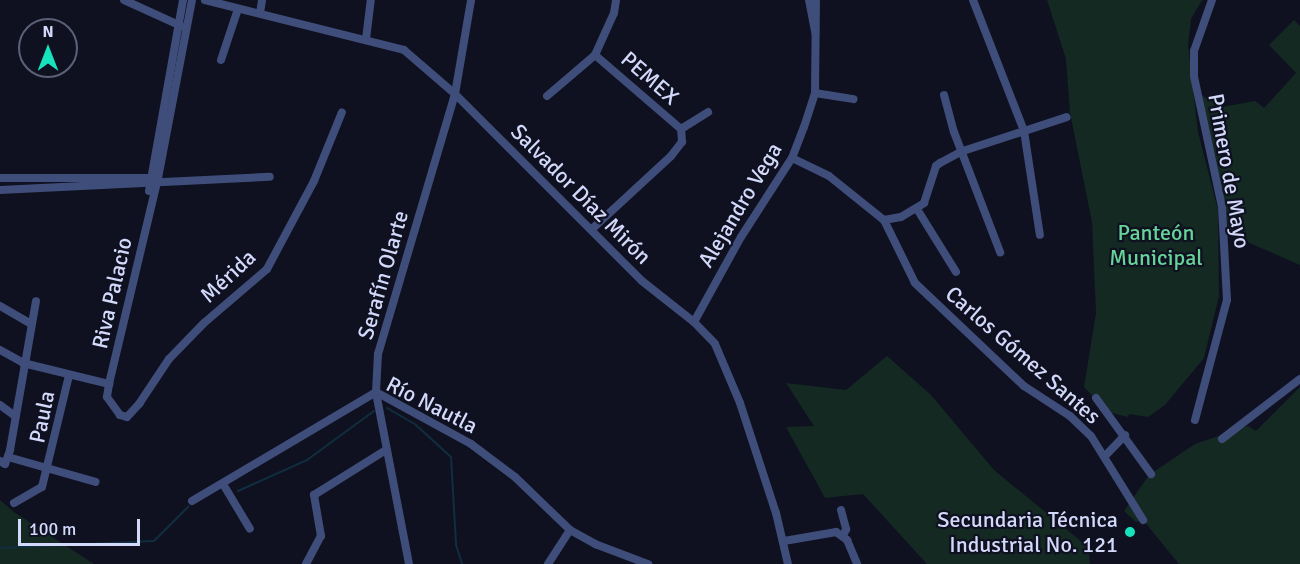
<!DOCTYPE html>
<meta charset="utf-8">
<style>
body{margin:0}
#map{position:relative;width:1300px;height:564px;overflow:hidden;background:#0f1120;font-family:Signika,sans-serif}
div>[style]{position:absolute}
.green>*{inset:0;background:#132922}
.stream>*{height:2px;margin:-1px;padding:0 1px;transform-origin:1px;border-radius:1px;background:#102e3e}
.minor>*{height:8px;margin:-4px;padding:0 4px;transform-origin:4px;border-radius:4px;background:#3f4d7a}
.dots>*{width:16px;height:16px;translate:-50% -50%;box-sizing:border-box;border:3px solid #0f1120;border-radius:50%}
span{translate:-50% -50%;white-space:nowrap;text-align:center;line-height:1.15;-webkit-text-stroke:4.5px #0f1120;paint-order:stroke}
.street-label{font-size:22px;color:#d3d9fb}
.park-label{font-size:22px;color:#66d399}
.poi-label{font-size:22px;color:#d3d9fb}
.right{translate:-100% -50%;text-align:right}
.north{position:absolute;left:18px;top:18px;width:60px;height:60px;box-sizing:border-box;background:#0f1120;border:2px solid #5d6178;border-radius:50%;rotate:0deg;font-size:16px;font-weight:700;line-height:24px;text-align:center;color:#d3d9fb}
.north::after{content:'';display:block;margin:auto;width:21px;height:27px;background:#16e3bd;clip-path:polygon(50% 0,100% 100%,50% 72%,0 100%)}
.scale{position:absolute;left:18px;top:519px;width:122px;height:27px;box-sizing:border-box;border:3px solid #d3d9fb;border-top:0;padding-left:8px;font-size:18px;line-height:21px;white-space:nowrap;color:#d3d9fb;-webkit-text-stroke:4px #0f1120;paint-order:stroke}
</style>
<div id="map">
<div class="green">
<i style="clip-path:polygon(1047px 0,1202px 0,1191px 19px,1188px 45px,1198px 132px,1218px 210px,1219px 296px,1204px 358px,1165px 405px,1148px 417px,1129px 414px,1128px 417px,1108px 412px,1084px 387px,1096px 313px,1092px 222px,1070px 113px,1066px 59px)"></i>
<i style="clip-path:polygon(1294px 20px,1300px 26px,1300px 265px,1234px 236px,1228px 226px,1201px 95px,1222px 107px,1255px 101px,1264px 108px,1296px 73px,1269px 45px)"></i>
<i style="clip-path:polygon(887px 356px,931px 395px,994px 470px,1088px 547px,1090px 564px,927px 564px,863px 494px,825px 498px,786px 427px,814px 426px,786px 383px,846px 390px)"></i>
<i style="clip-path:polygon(1300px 387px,1300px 564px,1179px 564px,1143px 520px,1136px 522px,1124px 511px,1149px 475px,1195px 444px,1248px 426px,1256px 431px)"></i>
<i style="clip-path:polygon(0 500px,14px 512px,94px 564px,0 564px)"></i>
</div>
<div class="stream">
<i style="left:387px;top:408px;width:34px;rotate:30deg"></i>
<i style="left:416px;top:425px;width:47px;rotate:42.4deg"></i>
<i style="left:451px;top:457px;width:88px;rotate:86.7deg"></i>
<i style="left:456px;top:545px;width:20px;rotate:72deg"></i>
<i style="left:238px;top:491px;width:76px;rotate:-24.2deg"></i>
<i style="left:307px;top:460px;width:83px;rotate:-36.2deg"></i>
<i style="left:0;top:548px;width:154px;rotate:-2.6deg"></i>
<i style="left:154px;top:541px;width:49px;rotate:-45deg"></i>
</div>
<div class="minor">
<i style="left:124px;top:0;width:63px;rotate:24.5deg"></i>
<i style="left:192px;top:0;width:181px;rotate:100.8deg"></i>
<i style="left:158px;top:178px;width:212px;rotate:103.4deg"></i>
<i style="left:109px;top:384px;width:13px;rotate:99deg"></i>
<i style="left:107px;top:397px;width:22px;rotate:54deg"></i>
<i style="left:120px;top:415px;width:7px;rotate:16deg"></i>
<i style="left:127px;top:417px;width:18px;rotate:-47deg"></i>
<i style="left:139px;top:404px;width:54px;rotate:-56.3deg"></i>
<i style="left:169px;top:359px;width:50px;rotate:-45.8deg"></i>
<i style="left:204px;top:323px;width:83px;rotate:-40.6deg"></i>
<i style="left:267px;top:269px;width:100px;rotate:-61.9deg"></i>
<i style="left:314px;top:181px;width:74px;rotate:-67.9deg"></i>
<i style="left:205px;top:0;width:205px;rotate:14.1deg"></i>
<i style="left:404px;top:50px;width:67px;rotate:40.8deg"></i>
<i style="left:455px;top:94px;width:264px;rotate:45deg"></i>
<i style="left:642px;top:281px;width:66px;rotate:38.3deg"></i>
<i style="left:694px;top:322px;width:30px;rotate:46deg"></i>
<i style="left:715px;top:344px;width:64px;rotate:67deg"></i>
<i style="left:740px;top:403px;width:116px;rotate:71.9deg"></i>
<i style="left:776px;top:513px;width:52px;rotate:76.8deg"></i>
<i style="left:809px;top:0;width:33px;rotate:79deg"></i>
<i style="left:973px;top:0;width:141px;rotate:68.7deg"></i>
<i style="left:1024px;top:131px;width:105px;rotate:81.3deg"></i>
<i style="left:260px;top:13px;width:13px;rotate:-81deg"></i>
<i style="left:366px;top:39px;width:39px;rotate:-83deg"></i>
<i style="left:595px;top:55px;width:113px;rotate:40.7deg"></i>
<i style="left:221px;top:60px;width:54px;rotate:-71.6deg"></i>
<i style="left:815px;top:93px;width:39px;rotate:9deg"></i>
<i style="left:944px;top:95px;width:38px;rotate:75deg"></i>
<i style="left:954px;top:132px;width:129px;rotate:69deg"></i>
<i style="left:547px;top:96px;width:63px;rotate:-40.5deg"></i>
<i style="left:595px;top:55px;width:46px;rotate:-65.7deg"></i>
<i style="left:614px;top:13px;width:13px;rotate:-81deg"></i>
<i style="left:792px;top:158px;width:41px;rotate:25.9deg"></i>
<i style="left:829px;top:176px;width:70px;rotate:38.7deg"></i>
<i style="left:884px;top:220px;width:70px;rotate:63.8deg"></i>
<i style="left:915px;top:283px;width:150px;rotate:43.4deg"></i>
<i style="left:1024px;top:386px;width:55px;rotate:33.1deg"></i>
<i style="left:1070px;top:416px;width:29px;rotate:44deg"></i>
<i style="left:1091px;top:436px;width:99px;rotate:58.2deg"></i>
<i style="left:0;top:178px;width:152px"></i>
<i style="left:0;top:190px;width:270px;rotate:-2.8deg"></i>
<i style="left:149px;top:191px;width:194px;rotate:-79.9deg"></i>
<i style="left:917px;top:209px;width:74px;rotate:58.2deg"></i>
<i style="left:884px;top:220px;width:17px;rotate:-10deg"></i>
<i style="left:901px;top:217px;width:27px;rotate:-31deg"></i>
<i style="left:924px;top:203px;width:39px;rotate:-72deg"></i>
<i style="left:936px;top:166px;width:5px;rotate:-37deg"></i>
<i style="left:940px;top:163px;width:26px;rotate:-28deg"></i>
<i style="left:963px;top:151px;width:109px;rotate:-18.1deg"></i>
<i style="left:592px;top:229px;width:108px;rotate:-42.7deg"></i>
<i style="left:671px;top:156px;width:18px;rotate:-52deg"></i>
<i style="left:682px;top:142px;width:13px;rotate:-94deg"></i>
<i style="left:681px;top:129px;width:32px;rotate:-32deg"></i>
<i style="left:0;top:306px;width:34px;rotate:30deg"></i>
<i style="left:694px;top:322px;width:97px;rotate:-61.1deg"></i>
<i style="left:741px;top:237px;width:94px;rotate:-57.2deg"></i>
<i style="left:792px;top:158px;width:33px;rotate:-69deg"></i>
<i style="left:804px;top:127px;width:36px;rotate:-72deg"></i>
<i style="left:815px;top:93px;width:93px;rotate:-89.4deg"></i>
<i style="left:0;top:350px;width:26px;rotate:29deg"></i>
<i style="left:23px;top:363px;width:89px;rotate:13.7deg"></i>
<i style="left:1096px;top:398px;width:94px;rotate:54.1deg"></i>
<i style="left:0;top:405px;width:19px;rotate:36deg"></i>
<i style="left:1195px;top:420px;width:124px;rotate:-75.1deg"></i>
<i style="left:1227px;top:300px;width:93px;rotate:-93.1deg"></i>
<i style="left:1222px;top:207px;width:134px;rotate:-102.1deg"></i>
<i style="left:1194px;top:76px;width:25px;rotate:-90deg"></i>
<i style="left:1194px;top:51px;width:54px;rotate:-70.6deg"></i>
<i style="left:1222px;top:439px;width:98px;rotate:-37.6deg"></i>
<i style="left:1105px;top:456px;width:29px;rotate:-46deg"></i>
<i style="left:8px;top:457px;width:91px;rotate:15.9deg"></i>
<i style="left:0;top:461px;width:6px;rotate:31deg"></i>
<i style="left:5px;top:464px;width:15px;rotate:-70deg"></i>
<i style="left:10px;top:450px;width:151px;rotate:-80.1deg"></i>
<i style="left:223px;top:484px;width:52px;rotate:59deg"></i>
<i style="left:192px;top:501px;width:214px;rotate:-30.6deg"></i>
<i style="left:376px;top:392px;width:108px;rotate:28.7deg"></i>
<i style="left:471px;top:444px;width:55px;rotate:36.9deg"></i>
<i style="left:515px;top:477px;width:76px;rotate:43.9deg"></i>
<i style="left:570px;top:530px;width:29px;rotate:29deg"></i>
<i style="left:595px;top:544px;width:57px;rotate:20.7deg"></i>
<i style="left:14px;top:503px;width:32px;rotate:-30deg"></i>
<i style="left:42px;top:487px;width:115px;rotate:-76.4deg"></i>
<i style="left:841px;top:510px;width:20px;rotate:75deg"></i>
<i style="left:846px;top:529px;width:8px;rotate:113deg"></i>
<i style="left:784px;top:541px;width:53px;rotate:-9.8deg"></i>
<i style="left:836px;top:532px;width:14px;rotate:36deg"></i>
<i style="left:847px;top:540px;width:26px;rotate:67deg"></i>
<i style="left:306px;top:564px;width:32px;rotate:-62deg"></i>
<i style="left:321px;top:536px;width:42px;rotate:-99.7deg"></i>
<i style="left:314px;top:495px;width:85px;rotate:-32deg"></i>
<i style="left:409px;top:564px;width:175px;rotate:-100.9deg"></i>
<i style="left:376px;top:392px;width:38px;rotate:-87deg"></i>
<i style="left:378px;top:354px;width:271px;rotate:-73.5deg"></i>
<i style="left:455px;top:94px;width:95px;rotate:-80.3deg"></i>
<i style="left:548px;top:564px;width:40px;rotate:-57.1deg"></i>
</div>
<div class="dots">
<i style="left:1130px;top:532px;background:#16e3bd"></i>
</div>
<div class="street-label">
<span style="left:650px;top:78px;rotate:41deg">PEMEX</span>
<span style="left:1229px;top:171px;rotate:80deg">Primero de Mayo</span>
<span style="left:581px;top:194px;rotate:45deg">Salvador Díaz Mirón</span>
<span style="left:740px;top:205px;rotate:-59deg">Alejandro Vega</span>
<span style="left:383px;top:275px;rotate:-74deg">Serafín Olarte</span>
<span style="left:228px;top:276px;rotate:-43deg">Mérida</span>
<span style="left:112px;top:293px;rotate:-77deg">Riva Palacio</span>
<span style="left:1023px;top:355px;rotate:41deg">Carlos Gómez Santes</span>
<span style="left:432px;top:405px;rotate:27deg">Río Nautla</span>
<span style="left:42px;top:417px;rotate:-78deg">Paula</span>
</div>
<div class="park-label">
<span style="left:1156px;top:245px">Panteón<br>Municipal</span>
</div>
<div class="poi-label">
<span class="right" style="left:1118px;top:532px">Secundaria Técnica<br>Industrial No. 121</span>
</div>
<div class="north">N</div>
<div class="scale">100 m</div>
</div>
